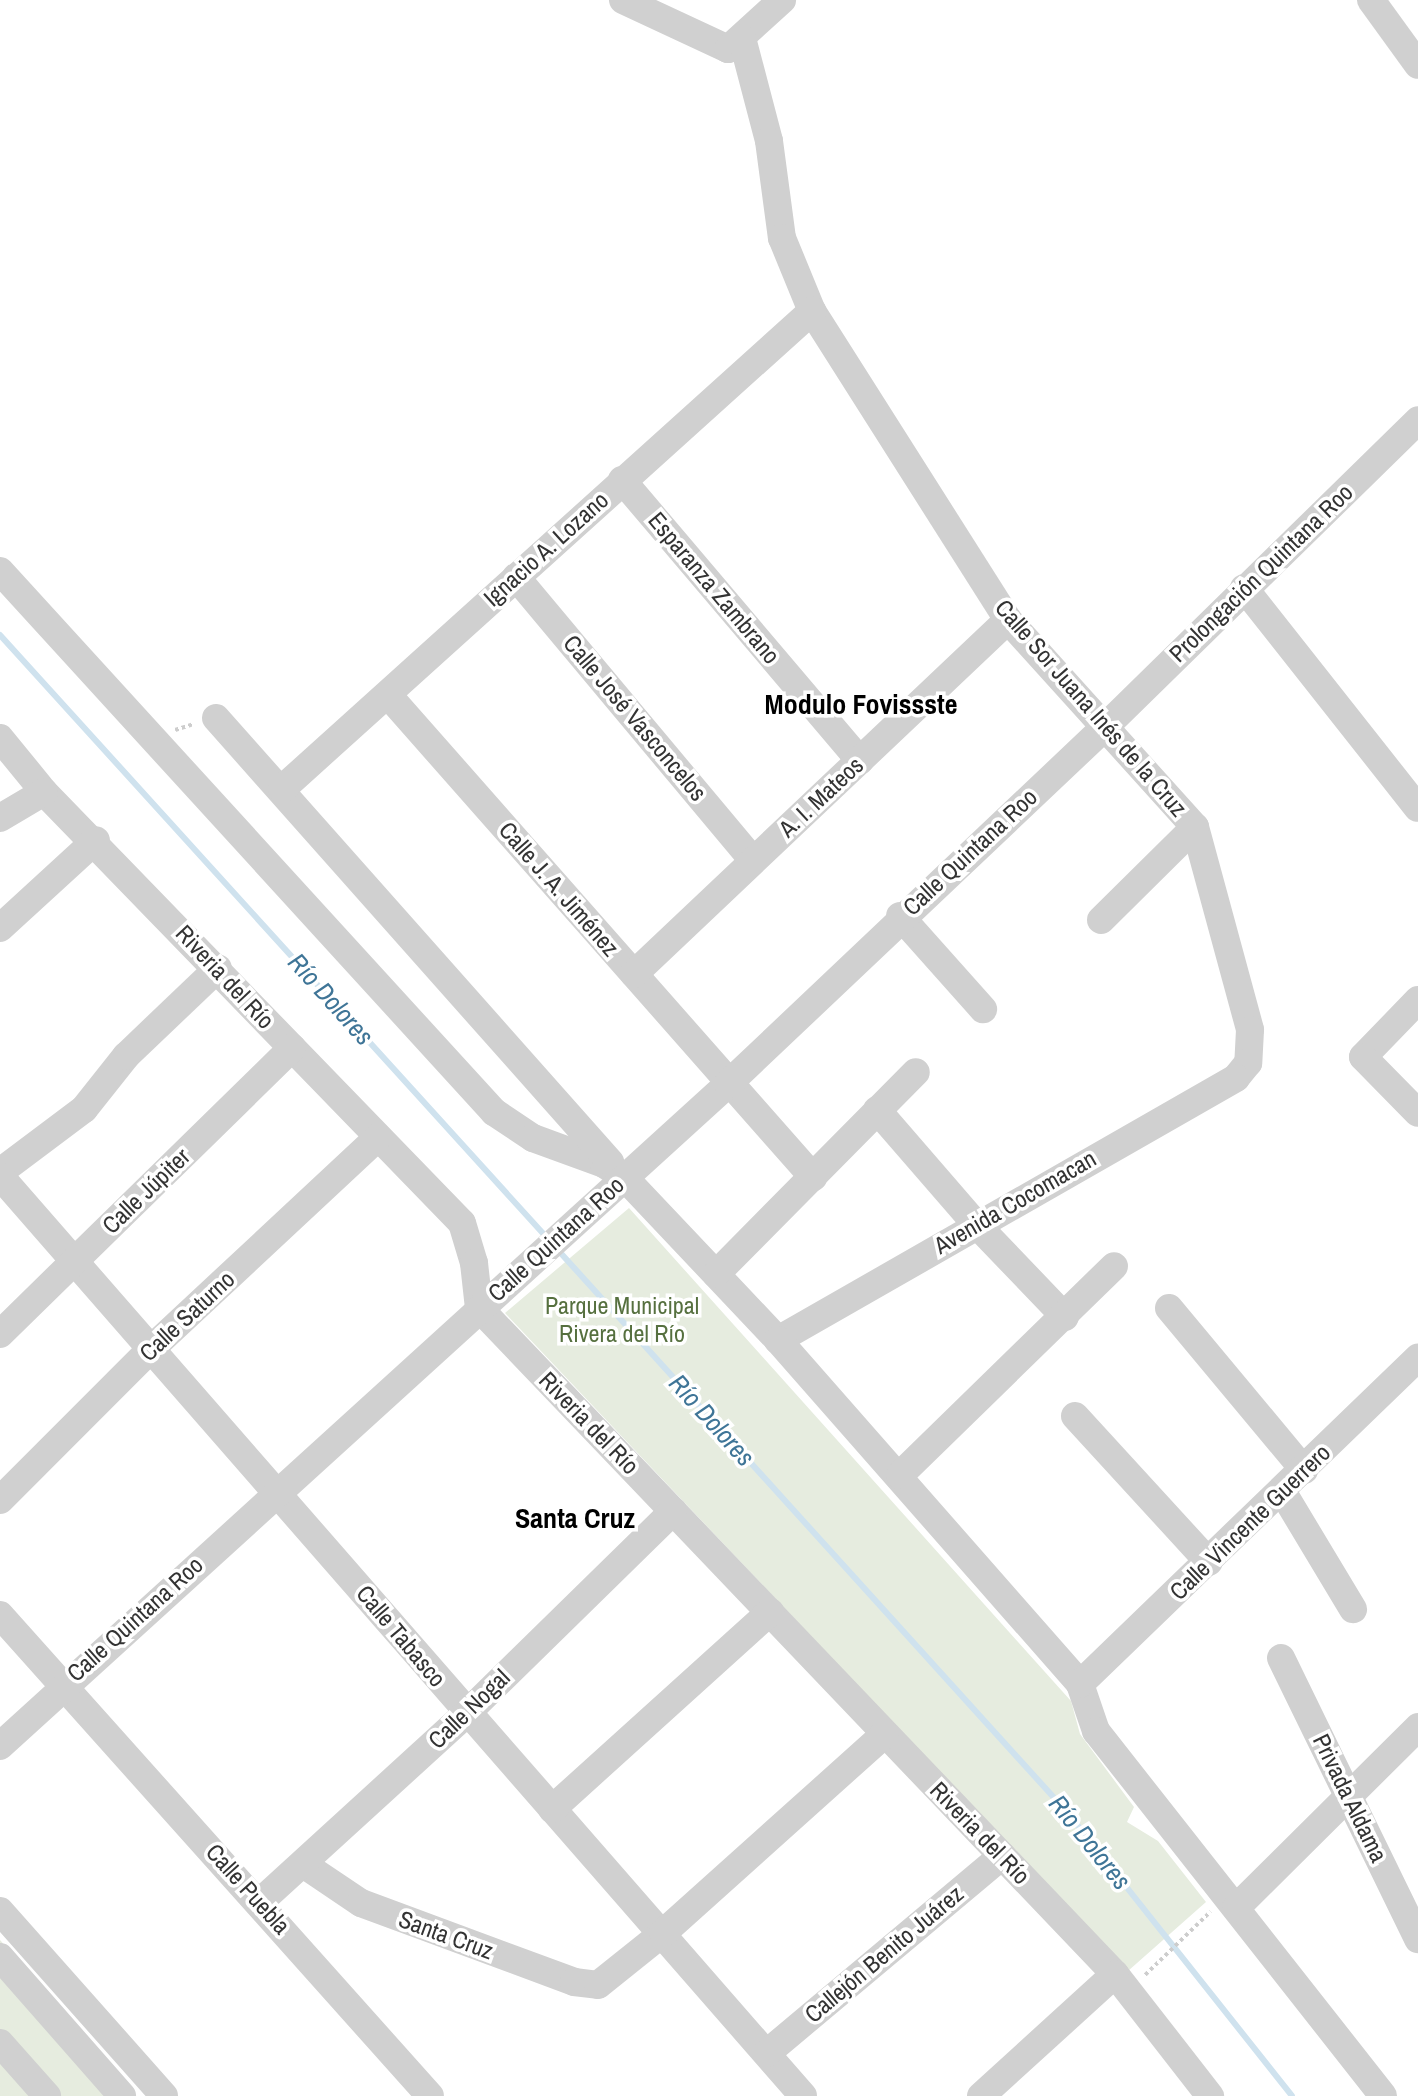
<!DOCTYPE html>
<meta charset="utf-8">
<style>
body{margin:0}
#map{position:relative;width:1418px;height:2096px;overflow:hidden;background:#fff;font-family:"Archivo Narrow",sans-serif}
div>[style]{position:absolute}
.green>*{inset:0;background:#e6ecdf}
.stream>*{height:6px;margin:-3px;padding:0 3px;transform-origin:3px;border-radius:3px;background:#cfe2ee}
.path>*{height:3.5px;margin-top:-1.75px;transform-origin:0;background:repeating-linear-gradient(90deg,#cdcdcd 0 3.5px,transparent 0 7px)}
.minor>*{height:28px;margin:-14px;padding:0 14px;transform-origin:14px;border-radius:14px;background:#d0d0d0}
span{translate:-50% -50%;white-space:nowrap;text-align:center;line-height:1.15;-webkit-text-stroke:7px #fff;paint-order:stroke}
.street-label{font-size:24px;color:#333}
.park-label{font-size:24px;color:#56703f}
.water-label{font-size:26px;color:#3f7597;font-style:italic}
.quarter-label{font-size:28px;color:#000;font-weight:700}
</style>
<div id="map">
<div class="green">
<i style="clip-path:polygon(629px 1208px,1071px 1701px,1080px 1734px,1134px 1807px,1127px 1822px,1158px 1841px,1206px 1902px,1128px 1971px,505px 1313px)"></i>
<i style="clip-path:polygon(0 1940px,136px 2096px,0 2096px)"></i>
</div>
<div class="stream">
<i style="left:0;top:635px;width:816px;rotate:47.78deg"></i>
<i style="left:557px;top:1249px;width:760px;rotate:47.83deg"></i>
<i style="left:1067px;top:1812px;width:362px;rotate:51.6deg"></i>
</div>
<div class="path">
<i style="left:175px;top:730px;width:20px;rotate:-18deg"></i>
<i style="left:1145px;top:1975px;width:91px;rotate:-44.1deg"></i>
</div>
<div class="minor">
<i style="left:623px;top:0;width:116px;rotate:25deg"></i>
<i style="left:728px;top:49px;width:73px;rotate:-42.2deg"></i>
<i style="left:1371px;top:0;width:80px;rotate:54.1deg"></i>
<i style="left:742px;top:38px;width:106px;rotate:75.3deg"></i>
<i style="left:769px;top:141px;width:98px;rotate:82.4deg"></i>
<i style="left:782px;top:238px;width:79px;rotate:67.7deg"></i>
<i style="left:812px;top:311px;width:366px;rotate:57.6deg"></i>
<i style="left:1008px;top:620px;width:279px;rotate:47.9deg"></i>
<i style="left:1195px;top:827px;width:210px;rotate:74.8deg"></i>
<i style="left:1250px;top:1030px;width:33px;rotate:93deg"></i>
<i style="left:1248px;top:1063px;width:19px;rotate:129deg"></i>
<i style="left:1236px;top:1078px;width:528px;rotate:150.23deg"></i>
<i style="left:622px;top:480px;width:368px;rotate:49.7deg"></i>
<i style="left:0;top:571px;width:733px;rotate:47.6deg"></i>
<i style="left:494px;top:1112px;width:47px;rotate:33.7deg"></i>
<i style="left:533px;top:1138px;width:76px;rotate:20.1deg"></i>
<i style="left:604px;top:1164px;width:24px;rotate:33deg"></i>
<i style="left:624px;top:1177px;width:224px;rotate:46.6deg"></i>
<i style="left:778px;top:1340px;width:458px;rotate:48.7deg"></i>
<i style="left:1080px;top:1684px;width:50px;rotate:71.2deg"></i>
<i style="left:1096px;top:1731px;width:464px;rotate:51.8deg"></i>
<i style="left:516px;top:577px;width:369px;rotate:50.1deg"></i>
<i style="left:1244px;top:588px;width:280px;rotate:51.7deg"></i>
<i style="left:388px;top:695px;width:643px;rotate:48.6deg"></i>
<i style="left:216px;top:718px;width:594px;rotate:48.41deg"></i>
<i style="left:0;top:738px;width:70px;rotate:50.8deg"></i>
<i style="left:44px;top:792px;width:600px;rotate:45.88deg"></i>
<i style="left:462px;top:1223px;width:42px;rotate:73.3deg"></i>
<i style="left:474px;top:1263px;width:45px;rotate:83.7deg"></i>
<i style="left:479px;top:1308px;width:921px;rotate:46.32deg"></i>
<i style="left:1115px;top:1974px;width:155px;rotate:52.1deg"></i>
<i style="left:282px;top:789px;width:714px;rotate:-42.05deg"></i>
<i style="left:0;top:818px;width:51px;rotate:-30.6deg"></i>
<i style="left:900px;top:916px;width:125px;rotate:48.3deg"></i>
<i style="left:1101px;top:920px;width:132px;rotate:-44.7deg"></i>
<i style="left:0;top:928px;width:130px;rotate:-42.5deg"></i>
<i style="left:634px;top:974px;width:515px;rotate:-43.43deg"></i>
<i style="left:1418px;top:1000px;width:79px;rotate:134deg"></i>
<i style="left:1363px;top:1057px;width:78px;rotate:45.5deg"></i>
<i style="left:877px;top:1110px;width:150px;rotate:49.1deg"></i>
<i style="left:975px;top:1223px;width:130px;rotate:46.2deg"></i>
<i style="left:0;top:1172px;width:105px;rotate:-36.9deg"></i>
<i style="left:84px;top:1109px;width:68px;rotate:-51.6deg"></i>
<i style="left:126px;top:1056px;width:127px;rotate:-43.7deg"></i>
<i style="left:0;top:1176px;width:1221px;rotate:48.88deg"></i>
<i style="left:716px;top:1274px;width:284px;rotate:-45.3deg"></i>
<i style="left:1169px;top:1308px;width:211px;rotate:50.2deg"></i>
<i style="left:0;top:1334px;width:409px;rotate:-44.4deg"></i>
<i style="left:1075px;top:1416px;width:198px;rotate:47.5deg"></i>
<i style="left:900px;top:1475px;width:299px;rotate:-44.3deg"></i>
<i style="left:1282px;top:1491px;width:138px;rotate:59deg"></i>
<i style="left:0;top:1500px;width:215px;rotate:-45deg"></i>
<i style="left:152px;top:1348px;width:309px;rotate:-43deg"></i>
<i style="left:0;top:1615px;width:645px;rotate:48.2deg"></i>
<i style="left:1281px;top:1658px;width:313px;rotate:64deg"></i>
<i style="left:1080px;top:1684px;width:470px;rotate:-44deg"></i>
<i style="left:0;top:1746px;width:984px;rotate:-42.28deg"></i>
<i style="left:728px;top:1084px;width:521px;rotate:-43.44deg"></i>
<i style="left:1106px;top:726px;width:437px;rotate:-44.4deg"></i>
<i style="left:552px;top:1809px;width:294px;rotate:-42.1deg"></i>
<i style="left:303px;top:1864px;width:70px;rotate:33.9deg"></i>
<i style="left:361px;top:1903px;width:227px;rotate:20.3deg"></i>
<i style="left:574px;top:1982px;width:24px;rotate:7deg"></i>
<i style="left:598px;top:1985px;width:83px;rotate:-38.7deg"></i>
<i style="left:663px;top:1933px;width:298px;rotate:-41.9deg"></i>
<i style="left:260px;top:1902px;width:279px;rotate:-42.4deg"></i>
<i style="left:466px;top:1714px;width:290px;rotate:-44.4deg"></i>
<i style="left:1236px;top:1908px;width:257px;rotate:-44.8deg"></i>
<i style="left:0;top:1911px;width:247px;rotate:48.4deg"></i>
<i style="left:0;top:1957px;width:185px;rotate:48.7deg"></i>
<i style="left:0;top:2043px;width:71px;rotate:48.4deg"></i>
<i style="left:767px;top:2053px;width:307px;rotate:-40deg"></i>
<i style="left:981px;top:2096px;width:181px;rotate:-42.3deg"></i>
</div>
<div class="street-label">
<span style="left:546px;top:549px;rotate:-42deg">Ignacio A. Lozano</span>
<span style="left:1261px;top:573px;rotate:-44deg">Prolongación Quintana Roo</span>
<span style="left:714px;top:588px;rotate:50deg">Esparanza Zambrano</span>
<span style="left:1091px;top:708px;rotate:49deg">Calle Sor Juana Inés de la Cruz</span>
<span style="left:635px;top:718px;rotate:50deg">Calle José Vasconcelos</span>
<span style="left:821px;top:797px;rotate:-43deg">A. I. Mateos</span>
<span style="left:970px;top:852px;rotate:-43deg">Calle Quintana Roo</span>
<span style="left:559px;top:889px;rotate:49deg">Calle J. A. Jiménez</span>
<span style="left:225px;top:977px;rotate:47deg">Riveria del Río</span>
<span style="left:146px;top:1191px;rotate:-44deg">Calle Júpiter</span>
<span style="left:1015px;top:1202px;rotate:-30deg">Avenida Cocomacan</span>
<span style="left:556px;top:1239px;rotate:-42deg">Calle Quintana Roo</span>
<span style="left:187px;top:1316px;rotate:-43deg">Calle Saturno</span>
<span style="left:589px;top:1423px;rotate:46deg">Riveria del Río</span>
<span style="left:1250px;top:1522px;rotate:-44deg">Calle Vincente Guerrero</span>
<span style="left:135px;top:1619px;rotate:-42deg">Calle Quintana Roo</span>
<span style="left:401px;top:1636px;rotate:50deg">Calle Tabasco</span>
<span style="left:469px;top:1709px;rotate:-44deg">Calle Nogal</span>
<span style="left:1350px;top:1798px;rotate:64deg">Privada Aldama</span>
<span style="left:980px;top:1833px;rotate:46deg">Riveria del Río</span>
<span style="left:248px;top:1889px;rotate:48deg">Calle Puebla</span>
<span style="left:446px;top:1935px;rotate:20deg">Santa Cruz</span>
<span style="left:884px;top:1954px;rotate:-40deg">Callejón Benito Juárez</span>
</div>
<div class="park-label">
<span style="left:622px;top:1320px">Parque Municipal<br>Rivera del Río</span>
</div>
<div class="water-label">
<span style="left:331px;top:999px;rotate:48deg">Río Dolores</span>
<span style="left:712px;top:1420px;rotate:48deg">Río Dolores</span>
<span style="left:1090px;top:1842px;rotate:51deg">Río Dolores</span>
</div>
<div class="quarter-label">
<span style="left:861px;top:704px">Modulo Fovissste</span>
<span style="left:575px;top:1518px">Santa Cruz</span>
</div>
</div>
